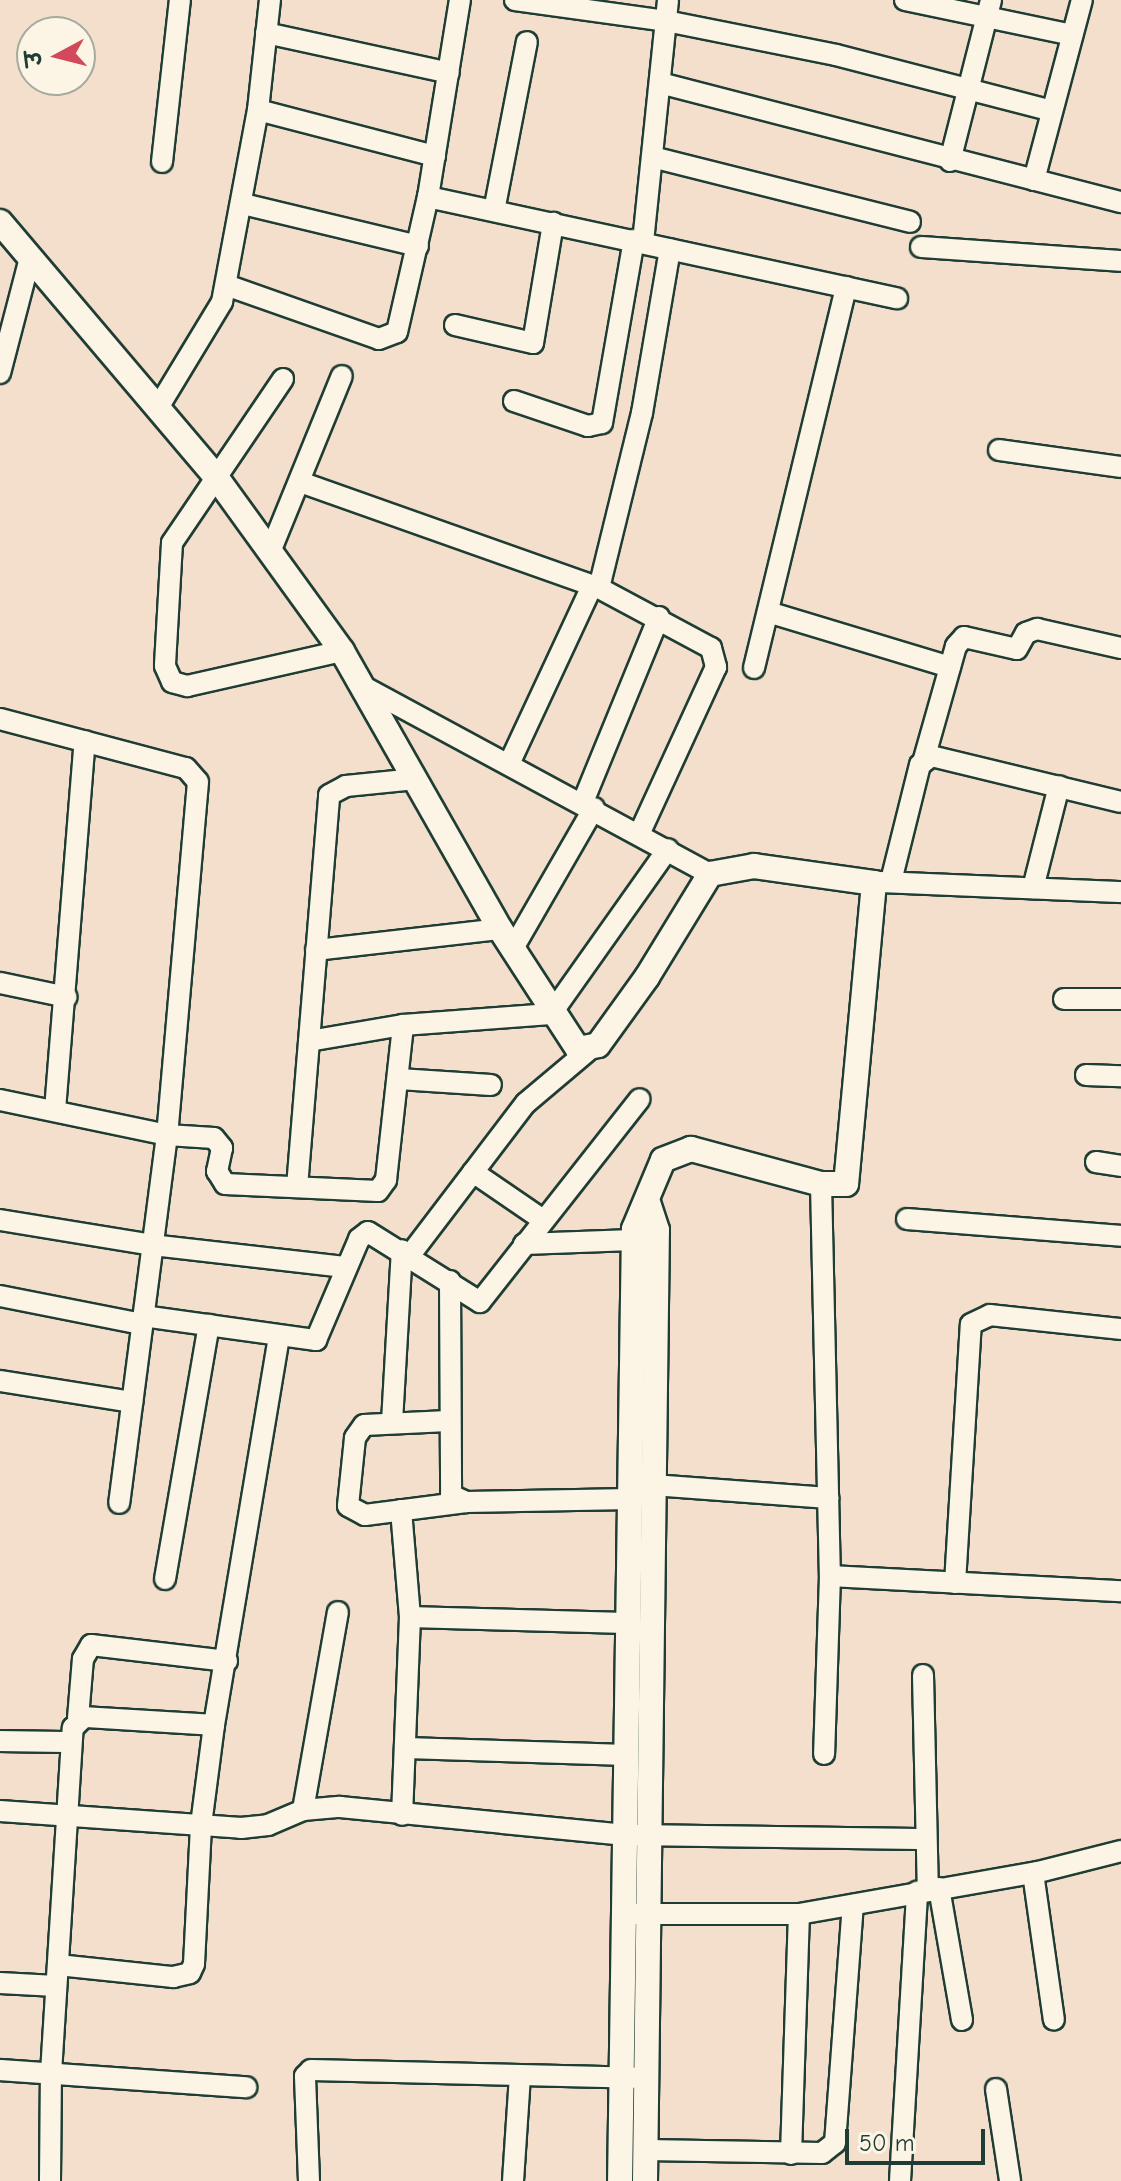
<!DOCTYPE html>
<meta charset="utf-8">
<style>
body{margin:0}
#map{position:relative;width:1121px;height:2181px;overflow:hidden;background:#f3dfcb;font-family:"Comic Neue","Playpen Sans Deva",sans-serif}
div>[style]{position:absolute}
.roads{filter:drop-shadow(2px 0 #1f3d34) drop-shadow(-2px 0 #1f3d34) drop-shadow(0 2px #1f3d34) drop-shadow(0 -2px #1f3d34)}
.minor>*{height:20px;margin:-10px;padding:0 10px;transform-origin:10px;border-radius:10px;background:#fcf5e5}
.tertiary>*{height:24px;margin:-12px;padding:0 12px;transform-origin:12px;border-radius:12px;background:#fcf5e5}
span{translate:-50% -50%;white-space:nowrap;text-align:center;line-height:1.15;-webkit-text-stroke:7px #fcf5e5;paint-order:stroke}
.north{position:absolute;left:16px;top:16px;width:80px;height:80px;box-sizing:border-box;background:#fcf5e5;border:2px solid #a4ab9e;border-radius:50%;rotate:263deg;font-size:22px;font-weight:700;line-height:32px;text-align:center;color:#1f3d34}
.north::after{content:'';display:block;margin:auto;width:28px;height:36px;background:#d1495b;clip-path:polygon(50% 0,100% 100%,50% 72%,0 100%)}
.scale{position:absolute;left:845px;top:2129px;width:140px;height:36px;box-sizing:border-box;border:4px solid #1f3d34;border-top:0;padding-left:10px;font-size:24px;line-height:28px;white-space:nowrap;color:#1f3d34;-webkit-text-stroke:6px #fcf5e5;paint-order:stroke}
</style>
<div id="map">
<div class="roads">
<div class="minor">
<i style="left:515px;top:0;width:152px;rotate:7.9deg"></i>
<i style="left:666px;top:21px;width:173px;rotate:11.3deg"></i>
<i style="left:836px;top:55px;width:223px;rotate:14.5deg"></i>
<i style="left:905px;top:0;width:171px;rotate:11.8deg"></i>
<i style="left:266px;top:33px;width:187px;rotate:12.3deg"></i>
<i style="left:660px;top:83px;width:476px;rotate:14.5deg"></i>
<i style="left:258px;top:110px;width:183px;rotate:14.6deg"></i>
<i style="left:652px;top:157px;width:266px;rotate:14.1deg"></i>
<i style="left:950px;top:161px;width:166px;rotate:-75.7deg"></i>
<i style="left:162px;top:162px;width:163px;rotate:-83.7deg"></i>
<i style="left:1034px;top:180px;width:186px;rotate:-75.1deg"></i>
<i style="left:428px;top:197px;width:480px;rotate:12.2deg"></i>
<i style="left:243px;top:204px;width:180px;rotate:13.5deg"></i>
<i style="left:494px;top:211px;width:172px;rotate:-79deg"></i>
<i style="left:643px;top:242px;width:243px;rotate:-84.1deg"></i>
<i style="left:921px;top:247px;width:200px;rotate:4deg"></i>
<i style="left:226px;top:285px;width:162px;rotate:19.4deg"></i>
<i style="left:379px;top:339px;width:19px;rotate:-21deg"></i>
<i style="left:397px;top:332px;width:139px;rotate:-77.1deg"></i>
<i style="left:428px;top:197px;width:200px;rotate:-80.8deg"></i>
<i style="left:455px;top:325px;width:80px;rotate:13deg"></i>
<i style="left:533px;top:343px;width:122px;rotate:-80.5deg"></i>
<i style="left:0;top:373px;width:119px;rotate:-75.4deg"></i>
<i style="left:283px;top:379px;width:198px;rotate:124.1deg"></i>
<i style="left:172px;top:543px;width:123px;rotate:93.3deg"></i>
<i style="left:165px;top:666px;width:17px;rotate:66deg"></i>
<i style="left:172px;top:682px;width:16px;rotate:15deg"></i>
<i style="left:187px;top:686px;width:159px;rotate:-12.7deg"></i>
<i style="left:514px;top:401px;width:78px;rotate:18.7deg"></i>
<i style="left:588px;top:426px;width:14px;rotate:-12deg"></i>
<i style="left:602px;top:423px;width:186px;rotate:-80.1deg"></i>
<i style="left:159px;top:406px;width:122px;rotate:-58.8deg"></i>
<i style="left:222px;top:302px;width:195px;rotate:-79.4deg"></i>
<i style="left:258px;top:110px;width:111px;rotate:-83.8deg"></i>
<i style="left:999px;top:450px;width:123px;rotate:7.9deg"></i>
<i style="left:300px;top:482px;width:317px;rotate:19.5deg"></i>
<i style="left:599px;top:588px;width:127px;rotate:28.2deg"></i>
<i style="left:711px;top:648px;width:20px;rotate:75deg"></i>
<i style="left:716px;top:667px;width:182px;rotate:114.7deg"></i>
<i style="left:270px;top:552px;width:190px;rotate:-67.8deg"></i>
<i style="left:599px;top:588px;width:180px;rotate:-76.2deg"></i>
<i style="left:642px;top:413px;width:166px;rotate:-80.3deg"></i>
<i style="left:768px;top:612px;width:190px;rotate:16.8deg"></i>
<i style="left:754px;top:668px;width:392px;rotate:-76.4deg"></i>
<i style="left:366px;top:688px;width:391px;rotate:28.4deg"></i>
<i style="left:0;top:719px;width:192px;rotate:14.8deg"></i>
<i style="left:186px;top:768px;width:18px;rotate:49deg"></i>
<i style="left:198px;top:782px;width:354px;rotate:95deg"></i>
<i style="left:167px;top:1135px;width:371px;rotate:97.4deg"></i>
<i style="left:924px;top:759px;width:117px;rotate:-74.2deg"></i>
<i style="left:956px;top:646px;width:12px;rotate:-48deg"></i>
<i style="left:964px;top:637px;width:54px;rotate:12.8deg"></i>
<i style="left:1017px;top:649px;width:18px;rotate:-61deg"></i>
<i style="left:1026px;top:633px;width:12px;rotate:-20deg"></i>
<i style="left:1037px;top:629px;width:86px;rotate:12.7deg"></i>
<i style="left:509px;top:764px;width:196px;rotate:-65deg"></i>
<i style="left:583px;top:802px;width:200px;rotate:-67.7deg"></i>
<i style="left:891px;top:881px;width:120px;rotate:-76deg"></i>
<i style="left:920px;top:765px;width:14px;rotate:-39deg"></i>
<i style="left:931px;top:756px;width:195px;rotate:13.6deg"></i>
<i style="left:878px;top:882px;width:243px;rotate:2.4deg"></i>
<i style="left:1033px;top:888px;width:105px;rotate:-75.7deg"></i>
<i style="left:316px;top:950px;width:185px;rotate:-6.5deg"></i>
<i style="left:512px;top:950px;width:164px;rotate:-60deg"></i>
<i style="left:0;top:983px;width:68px;rotate:11.8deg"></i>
<i style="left:1064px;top:999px;width:57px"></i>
<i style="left:309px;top:1041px;width:95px;rotate:-9.7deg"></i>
<i style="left:403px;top:1025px;width:148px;rotate:-4.3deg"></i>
<i style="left:551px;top:1014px;width:202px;rotate:-54.7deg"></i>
<i style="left:1086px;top:1075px;width:35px;rotate:2deg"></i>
<i style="left:399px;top:1079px;width:92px;rotate:3.7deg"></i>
<i style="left:0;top:1100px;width:171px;rotate:11.8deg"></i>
<i style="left:167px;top:1135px;width:47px;rotate:3.7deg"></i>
<i style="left:214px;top:1138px;width:13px;rotate:51deg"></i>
<i style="left:222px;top:1148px;width:24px;rotate:102deg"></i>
<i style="left:217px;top:1171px;width:15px;rotate:58deg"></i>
<i style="left:225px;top:1184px;width:153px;rotate:2.6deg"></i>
<i style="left:378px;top:1191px;width:14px;rotate:-54deg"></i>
<i style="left:386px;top:1180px;width:156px;rotate:-83.7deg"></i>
<i style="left:55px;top:1110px;width:370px;rotate:-85.4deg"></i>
<i style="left:1096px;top:1162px;width:25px;rotate:9deg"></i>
<i style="left:473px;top:1172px;width:85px;rotate:34.4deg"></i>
<i style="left:821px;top:1184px;width:392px;rotate:88.7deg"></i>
<i style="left:830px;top:1576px;width:178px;rotate:91.9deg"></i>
<i style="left:297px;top:1187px;width:393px;rotate:-85.3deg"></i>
<i style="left:329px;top:795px;width:19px;rotate:-28deg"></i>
<i style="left:346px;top:786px;width:70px;rotate:-5.7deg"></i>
<i style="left:907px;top:1219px;width:215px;rotate:4.5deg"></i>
<i style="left:0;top:1220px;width:154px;rotate:9.3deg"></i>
<i style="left:152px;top:1245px;width:195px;rotate:6.5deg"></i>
<i style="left:524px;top:1244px;width:109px;rotate:-2.1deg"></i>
<i style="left:410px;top:1255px;width:191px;rotate:-52.7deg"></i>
<i style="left:526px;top:1103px;width:82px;rotate:-40.1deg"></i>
<i style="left:450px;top:1281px;width:214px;rotate:89.7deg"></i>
<i style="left:451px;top:1495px;width:17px;rotate:25deg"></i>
<i style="left:466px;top:1502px;width:165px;rotate:-1deg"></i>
<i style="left:0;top:1296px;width:145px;rotate:11.2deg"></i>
<i style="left:143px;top:1316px;width:175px;rotate:7.9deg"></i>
<i style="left:316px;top:1340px;width:110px;rotate:-66.9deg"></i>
<i style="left:359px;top:1239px;width:11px;rotate:-38deg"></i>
<i style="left:368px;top:1232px;width:132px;rotate:32deg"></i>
<i style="left:480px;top:1302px;width:258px;rotate:-51.8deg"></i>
<i style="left:0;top:1381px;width:134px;rotate:9deg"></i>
<i style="left:448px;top:1421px;width:84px;rotate:177.3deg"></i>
<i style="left:364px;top:1425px;width:16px;rotate:125deg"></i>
<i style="left:355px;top:1438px;width:68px;rotate:95.9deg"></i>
<i style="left:348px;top:1506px;width:19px;rotate:28deg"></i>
<i style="left:365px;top:1515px;width:102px;rotate:-7.3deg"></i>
<i style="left:392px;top:1422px;width:172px;rotate:-86.7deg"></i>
<i style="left:639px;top:1484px;width:190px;rotate:4.2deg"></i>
<i style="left:401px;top:1510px;width:107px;rotate:85.2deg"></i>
<i style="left:410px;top:1617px;width:198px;rotate:92.3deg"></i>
<i style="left:830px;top:1576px;width:291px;rotate:3deg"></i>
<i style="left:165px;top:1579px;width:258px;rotate:-80.2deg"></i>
<i style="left:955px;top:1583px;width:259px;rotate:-86.5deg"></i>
<i style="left:971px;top:1324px;width:21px;rotate:-25deg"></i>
<i style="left:990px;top:1315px;width:132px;rotate:6.1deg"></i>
<i style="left:410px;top:1617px;width:215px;rotate:1.6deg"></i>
<i style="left:923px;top:1675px;width:214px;rotate:88.7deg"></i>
<i style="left:78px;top:1718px;width:59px;rotate:-85.2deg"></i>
<i style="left:83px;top:1659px;width:16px;rotate:-60deg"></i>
<i style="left:91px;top:1645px;width:137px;rotate:6.7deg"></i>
<i style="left:0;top:1741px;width:71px;rotate:0.8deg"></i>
<i style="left:408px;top:1748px;width:217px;rotate:1.8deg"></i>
<i style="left:303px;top:1810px;width:201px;rotate:-80deg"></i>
<i style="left:0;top:1811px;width:242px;rotate:4deg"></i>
<i style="left:241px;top:1828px;width:27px;rotate:-6deg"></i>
<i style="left:268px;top:1825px;width:38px;rotate:-23deg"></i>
<i style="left:303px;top:1810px;width:37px;rotate:-5deg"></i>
<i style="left:340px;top:1807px;width:287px;rotate:5.6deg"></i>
<i style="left:626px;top:1835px;width:300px;rotate:0.8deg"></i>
<i style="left:1033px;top:1873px;width:148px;rotate:81.9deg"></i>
<i style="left:939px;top:1888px;width:134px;rotate:80.1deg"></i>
<i style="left:636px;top:1914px;width:163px"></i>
<i style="left:799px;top:1914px;width:243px;rotate:-10deg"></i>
<i style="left:1038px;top:1872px;width:86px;rotate:-14.2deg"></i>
<i style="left:58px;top:1965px;width:116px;rotate:6deg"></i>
<i style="left:173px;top:1977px;width:17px;rotate:-13deg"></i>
<i style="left:190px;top:1973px;width:10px;rotate:-66deg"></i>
<i style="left:194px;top:1964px;width:139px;rotate:-87.1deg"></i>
<i style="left:201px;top:1825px;width:101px;rotate:-82.6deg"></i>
<i style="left:214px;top:1725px;width:393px;rotate:-80.5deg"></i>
<i style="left:0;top:1983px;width:56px;rotate:3.1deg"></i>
<i style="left:0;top:2070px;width:247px;rotate:4deg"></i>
<i style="left:996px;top:2089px;width:93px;rotate:81.3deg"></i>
<i style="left:646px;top:2150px;width:176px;rotate:1deg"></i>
<i style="left:822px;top:2153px;width:16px;rotate:-38deg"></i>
<i style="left:835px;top:2143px;width:239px;rotate:-85.7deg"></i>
<i style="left:791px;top:2154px;width:240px;rotate:-88.1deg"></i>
<i style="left:50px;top:2181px;width:108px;rotate:-89.5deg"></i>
<i style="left:51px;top:2073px;width:346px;rotate:-86.4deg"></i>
<i style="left:73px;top:1728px;width:16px;rotate:-45deg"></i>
<i style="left:84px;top:1717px;width:130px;rotate:3.5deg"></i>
<i style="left:309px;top:2181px;width:105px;rotate:-92.2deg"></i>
<i style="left:305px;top:2076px;width:8px;rotate:-45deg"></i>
<i style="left:311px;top:2070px;width:209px;rotate:1.4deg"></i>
<i style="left:513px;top:2181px;width:106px;rotate:-86.2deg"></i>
<i style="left:520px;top:2075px;width:126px;rotate:1.4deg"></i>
<i style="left:900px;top:2181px;width:290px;rotate:-86.6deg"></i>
</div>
<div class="tertiary">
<i style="left:0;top:222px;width:334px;rotate:49.7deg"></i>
<i style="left:216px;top:477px;width:215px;rotate:54.1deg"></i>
<i style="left:342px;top:651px;width:320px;rotate:60.4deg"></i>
<i style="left:500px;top:929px;width:143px;rotate:57deg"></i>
<i style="left:578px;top:1049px;width:20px;rotate:-11deg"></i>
<i style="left:598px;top:1045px;width:84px;rotate:-54.2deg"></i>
<i style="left:647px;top:977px;width:121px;rotate:-58.5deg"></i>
<i style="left:710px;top:874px;width:45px;rotate:-10.3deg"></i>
<i style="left:754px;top:866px;width:121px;rotate:8.1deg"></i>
<i style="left:874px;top:883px;width:302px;rotate:95.3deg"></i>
<i style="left:846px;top:1184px;width:25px;rotate:180deg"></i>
<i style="left:821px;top:1184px;width:135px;rotate:-164.9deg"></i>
<i style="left:691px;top:1149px;width:30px;rotate:159deg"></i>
<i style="left:663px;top:1160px;width:75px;rotate:112.8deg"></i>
<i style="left:634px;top:1229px;width:952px;rotate:90.84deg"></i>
<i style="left:645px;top:2181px;width:951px;rotate:-89.28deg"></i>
<i style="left:657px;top:1230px;width:28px;rotate:-108deg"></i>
</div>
</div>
<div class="north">उ</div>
<div class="scale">50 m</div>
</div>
